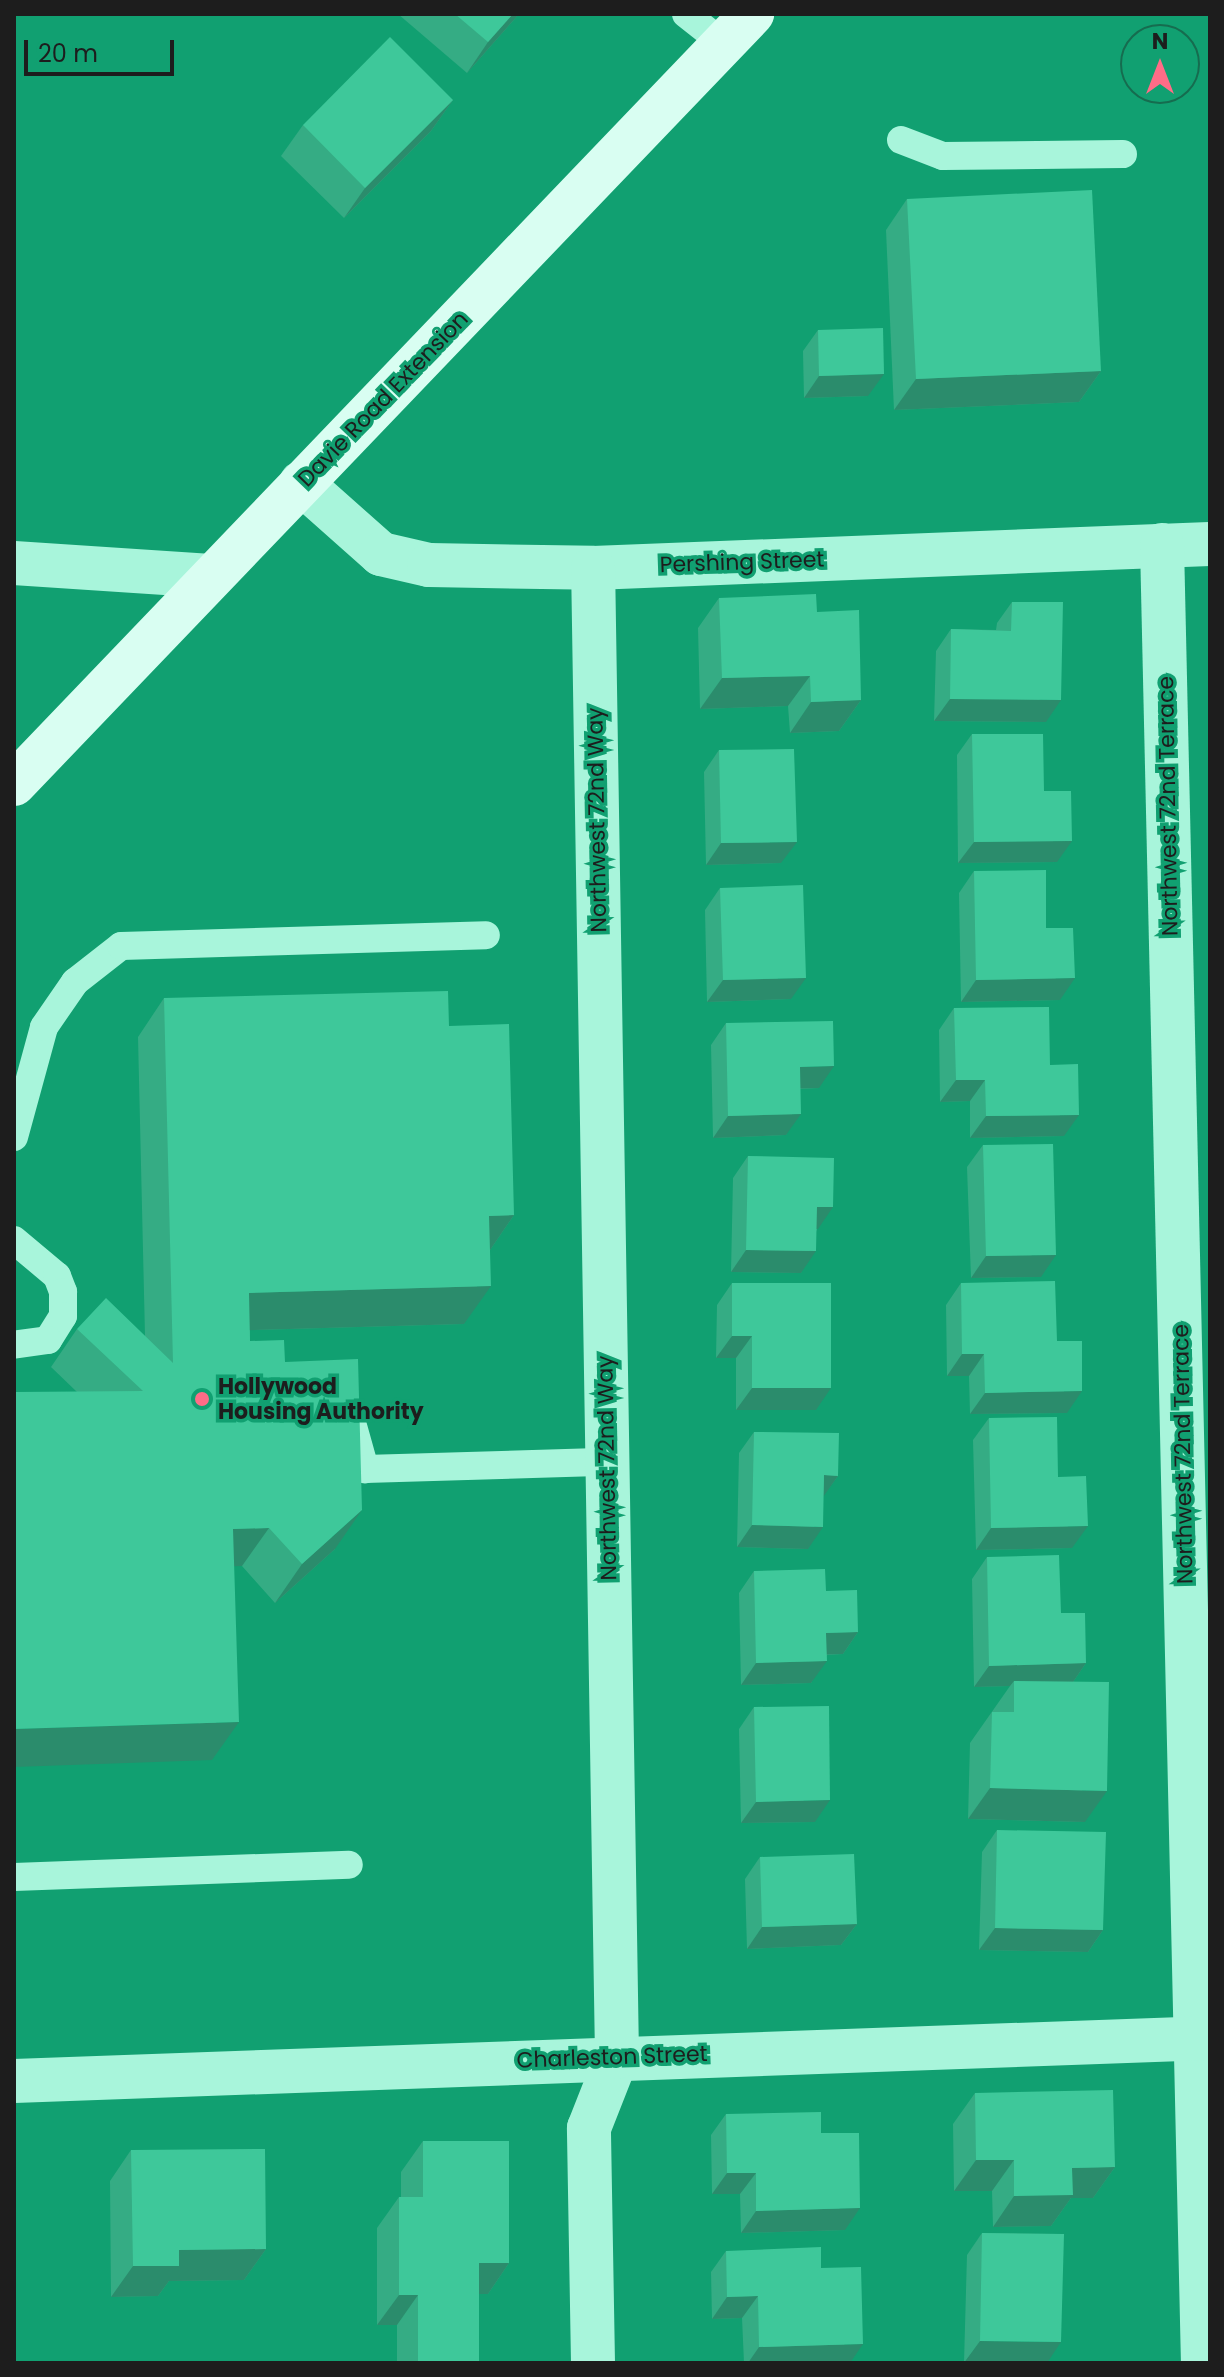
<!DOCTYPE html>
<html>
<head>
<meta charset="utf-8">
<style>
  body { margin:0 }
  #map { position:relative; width:1224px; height:2377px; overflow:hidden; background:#11a071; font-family:Poppins,sans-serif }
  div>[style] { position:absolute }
  .lane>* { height:28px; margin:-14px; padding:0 14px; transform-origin:14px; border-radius:14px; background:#a8f5db }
  .street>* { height:44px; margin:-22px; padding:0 22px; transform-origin:22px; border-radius:22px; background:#a8f5db }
  .secondary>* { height:44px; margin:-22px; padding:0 22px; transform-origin:22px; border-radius:22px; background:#d9fef2 }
  .wall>* { inset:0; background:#35ac84 }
  .shaded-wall>* { inset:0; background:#2b8c6c }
  .building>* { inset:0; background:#3ec89a }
  .dots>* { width:22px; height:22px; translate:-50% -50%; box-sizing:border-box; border:4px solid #11a071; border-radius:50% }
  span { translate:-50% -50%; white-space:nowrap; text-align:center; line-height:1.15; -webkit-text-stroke:7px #11a071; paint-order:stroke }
  .street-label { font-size:22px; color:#1d1d1d }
  .poi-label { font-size:22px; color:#1d1d1d; font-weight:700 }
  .left { translate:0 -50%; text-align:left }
  .frame { position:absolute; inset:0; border:16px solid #1d1d1d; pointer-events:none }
  .north { position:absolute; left:1120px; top:24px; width:80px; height:80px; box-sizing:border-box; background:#11a071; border:2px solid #166c4f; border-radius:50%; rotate:0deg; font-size:22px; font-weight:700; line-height:32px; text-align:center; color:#1d1d1d }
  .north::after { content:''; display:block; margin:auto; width:28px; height:36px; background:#ff6c87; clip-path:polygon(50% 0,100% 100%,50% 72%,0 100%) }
  .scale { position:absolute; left:24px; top:40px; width:150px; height:36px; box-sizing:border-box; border:4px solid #1d1d1d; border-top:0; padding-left:10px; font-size:24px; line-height:28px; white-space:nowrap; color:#1d1d1d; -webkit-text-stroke:6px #11a071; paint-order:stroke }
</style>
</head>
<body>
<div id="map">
  <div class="lane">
    <div style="left:686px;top:14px;width:48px;rotate:38.3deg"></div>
    <div style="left:901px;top:140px;width:45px;rotate:20.9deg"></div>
    <div style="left:943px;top:156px;width:180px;rotate:-0.6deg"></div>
    <div style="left:14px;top:1137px;width:114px;rotate:-74.7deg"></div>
    <div style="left:44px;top:1027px;width:55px;rotate:-55.4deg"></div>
    <div style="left:75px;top:982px;width:58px;rotate:-38deg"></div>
    <div style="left:121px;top:946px;width:365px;rotate:-1.7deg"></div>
    <div style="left:14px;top:1240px;width:56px;rotate:39.9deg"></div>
    <div style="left:57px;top:1276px;width:17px;rotate:69deg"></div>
    <div style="left:63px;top:1292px;width:24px;rotate:90deg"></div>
    <div style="left:63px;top:1316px;width:28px;rotate:122deg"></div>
    <div style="left:48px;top:1340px;width:34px;rotate:172deg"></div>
    <div style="left:353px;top:1426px;width:45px;rotate:74.4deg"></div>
    <div style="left:365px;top:1469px;width:242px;rotate:-1.7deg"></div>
    <div style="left:14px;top:1877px;width:335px;rotate:-2.1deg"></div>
  </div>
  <div class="street">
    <div style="left:301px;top:483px;width:107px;rotate:41.6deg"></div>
    <div style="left:381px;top:554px;width:49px;rotate:12.9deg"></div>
    <div style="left:429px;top:565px;width:164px;rotate:1deg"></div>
    <div style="left:593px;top:568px;width:617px;rotate:-2.23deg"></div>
    <div style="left:1162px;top:545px;width:1818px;rotate:88.71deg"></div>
    <div style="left:14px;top:563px;width:197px;rotate:3.8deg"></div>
    <div style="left:14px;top:2081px;width:1197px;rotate:-2.06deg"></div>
    <div style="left:593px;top:2363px;width:235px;rotate:-91deg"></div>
    <div style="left:589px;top:2128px;width:76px;rotate:-68.5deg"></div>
    <div style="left:617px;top:2057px;width:1489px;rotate:-90.92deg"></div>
  </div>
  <div class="secondary">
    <div style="left:14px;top:784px;width:1067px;rotate:-46.22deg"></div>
  </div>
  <div class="wall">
    <div style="clip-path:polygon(398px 14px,519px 14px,467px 73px)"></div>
    <div style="clip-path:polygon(453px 100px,431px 131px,344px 218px,281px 156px,303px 125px)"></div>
    <div style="clip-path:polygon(907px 199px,1101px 371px,1079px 402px,894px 410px,886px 230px)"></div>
    <div style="clip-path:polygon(818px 330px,868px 396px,804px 398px,803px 351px)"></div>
    <div style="clip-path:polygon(719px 598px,817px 612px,861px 700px,839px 731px,790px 733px,788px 706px,700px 709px,698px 628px)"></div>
    <div style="clip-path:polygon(1012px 602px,1046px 722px,934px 721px,936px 651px,951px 629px,996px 630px,997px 623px)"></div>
    <div style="clip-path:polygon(972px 734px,1044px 791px,1057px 862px,958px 863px,957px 755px)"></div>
    <div style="clip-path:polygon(719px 750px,781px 863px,706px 865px,704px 772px)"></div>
    <div style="clip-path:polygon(974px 871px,1046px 928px,1060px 1000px,961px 1002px,959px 893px)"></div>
    <div style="clip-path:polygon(720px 888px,791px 999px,707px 1002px,705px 910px)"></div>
    <div style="clip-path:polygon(164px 998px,449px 1026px,514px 1215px,490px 1250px,464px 1324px,250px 1330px,250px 1341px,285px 1362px,335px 1549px,275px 1603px,242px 1566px,234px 1566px,212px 1760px,77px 1392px,51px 1367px,77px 1329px,145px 1336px,138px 1037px)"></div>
    <div style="clip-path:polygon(954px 1008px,1050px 1065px,1064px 1136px,970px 1138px,970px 1101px,940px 1102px,939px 1030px)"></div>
    <div style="clip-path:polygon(726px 1023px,819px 1088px,800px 1089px,786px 1135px,713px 1138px,711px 1045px)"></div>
    <div style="clip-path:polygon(983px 1145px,1041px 1277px,971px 1278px,967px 1167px)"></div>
    <div style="clip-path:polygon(748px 1156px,818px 1229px,817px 1229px,801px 1273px,731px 1272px,733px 1178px)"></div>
    <div style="clip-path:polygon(732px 1283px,816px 1410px,736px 1410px,736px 1358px,716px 1358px,717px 1305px)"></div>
    <div style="clip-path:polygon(961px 1283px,1057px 1341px,1067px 1413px,970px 1414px,969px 1376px,947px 1376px,946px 1305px)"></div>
    <div style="clip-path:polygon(989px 1418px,1058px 1477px,1072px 1548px,976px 1550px,973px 1440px)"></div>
    <div style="clip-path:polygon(754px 1432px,838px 1476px,823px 1496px,808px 1549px,737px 1547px,739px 1453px)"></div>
    <div style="clip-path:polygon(987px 1557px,1061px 1613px,1086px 1663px,1073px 1682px,1085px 1822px,968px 1819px,970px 1743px,1010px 1686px,974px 1687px,972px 1579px)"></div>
    <div style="clip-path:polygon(754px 1571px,826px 1591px,858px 1632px,843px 1654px,827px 1655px,811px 1683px,741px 1685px,739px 1593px)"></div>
    <div style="clip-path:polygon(754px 1707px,815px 1822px,741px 1823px,739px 1729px)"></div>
    <div style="clip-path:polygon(997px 1830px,1103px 1930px,1088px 1952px,979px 1950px,982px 1852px)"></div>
    <div style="clip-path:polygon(760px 1857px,857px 1924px,841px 1945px,747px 1949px,745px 1879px)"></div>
    <div style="clip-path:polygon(975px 2093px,1115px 2167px,1093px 2198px,1071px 2198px,1051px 2226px,993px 2227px,992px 2191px,954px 2191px,953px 2124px)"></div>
    <div style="clip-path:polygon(726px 2114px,821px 2133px,845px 2230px,741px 2233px,740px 2194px,712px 2194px,711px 2135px)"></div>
    <div style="clip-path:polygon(423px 2141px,509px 2263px,488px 2294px,479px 2294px,478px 2363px,397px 2363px,397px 2325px,377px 2325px,377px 2228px,399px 2197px,401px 2197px,401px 2172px)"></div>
    <div style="clip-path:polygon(131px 2150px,266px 2249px,244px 2280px,169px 2281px,158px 2296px,111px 2297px,110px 2181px)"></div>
    <div style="clip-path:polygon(982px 2233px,1064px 2234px,964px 2363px,967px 2255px)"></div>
    <div style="clip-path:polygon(726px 2251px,821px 2268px,850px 2363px,744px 2363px,742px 2318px,712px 2319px,711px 2272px)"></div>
  </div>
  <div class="shaded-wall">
    <div style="clip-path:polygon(513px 14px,519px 14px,467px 73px,488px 42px)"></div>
    <div style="clip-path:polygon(453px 100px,431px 131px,344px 218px,365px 188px)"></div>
    <div style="clip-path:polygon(1101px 371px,1079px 402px,894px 410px,916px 379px)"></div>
    <div style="clip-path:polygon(884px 374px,868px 396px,804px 398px,819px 376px)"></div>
    <div style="clip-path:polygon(810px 676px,788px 706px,700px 709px,722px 678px)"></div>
    <div style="clip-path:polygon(950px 699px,1061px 700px,1046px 722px,934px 721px)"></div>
    <div style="clip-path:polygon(861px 700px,839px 731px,790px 733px,811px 702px)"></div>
    <div style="clip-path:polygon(1072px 841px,1057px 862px,958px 863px,974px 842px)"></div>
    <div style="clip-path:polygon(797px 842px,781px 863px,706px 865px,721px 843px)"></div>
    <div style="clip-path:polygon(806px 978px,791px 999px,707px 1002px,723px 980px)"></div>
    <div style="clip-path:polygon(1075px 978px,1060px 1000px,961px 1002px,976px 980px)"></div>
    <div style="clip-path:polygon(834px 1066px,819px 1088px,784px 1089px,800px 1067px)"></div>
    <div style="clip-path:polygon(956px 1080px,985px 1080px,970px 1101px,940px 1102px)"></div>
    <div style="clip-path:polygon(801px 1114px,786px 1135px,713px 1138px,728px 1116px)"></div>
    <div style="clip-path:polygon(1079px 1115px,1064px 1136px,970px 1138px,986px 1116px)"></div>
    <div style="clip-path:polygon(817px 1207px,833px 1207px,818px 1229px,802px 1229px)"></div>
    <div style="clip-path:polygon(514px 1215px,488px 1253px,489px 1216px)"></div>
    <div style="clip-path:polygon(746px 1250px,816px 1251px,801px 1273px,731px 1272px)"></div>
    <div style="clip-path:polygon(1056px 1255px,1041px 1277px,971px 1278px,986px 1256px)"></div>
    <div style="clip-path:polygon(491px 1286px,464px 1324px,222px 1331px,249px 1293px)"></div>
    <div style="clip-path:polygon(732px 1336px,752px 1336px,736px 1358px,716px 1358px)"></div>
    <div style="clip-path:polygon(962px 1354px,984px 1354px,969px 1376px,947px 1376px)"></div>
    <div style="clip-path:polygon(752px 1388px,831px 1388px,816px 1410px,736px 1410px)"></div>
    <div style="clip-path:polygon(1082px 1391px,1067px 1413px,970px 1414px,985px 1393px)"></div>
    <div style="clip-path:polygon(824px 1475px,838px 1476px,823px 1497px)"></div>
    <div style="clip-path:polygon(362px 1510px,335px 1549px,275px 1603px,302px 1564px)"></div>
    <div style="clip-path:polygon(752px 1525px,823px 1527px,808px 1549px,737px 1547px)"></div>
    <div style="clip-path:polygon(1088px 1526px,1072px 1548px,976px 1550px,991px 1528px)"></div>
    <div style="clip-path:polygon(269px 1528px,242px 1566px,206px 1567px,233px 1529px)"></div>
    <div style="clip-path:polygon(858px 1632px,843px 1654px,811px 1655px,826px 1633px)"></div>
    <div style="clip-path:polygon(827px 1661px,811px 1683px,741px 1685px,756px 1663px)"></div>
    <div style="clip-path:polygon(1086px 1663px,1071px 1685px,1014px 1681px,1010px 1686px,974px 1687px,989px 1666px)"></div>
    <div style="clip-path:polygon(239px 1722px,212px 1760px,14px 1767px,14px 1729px)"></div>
    <div style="clip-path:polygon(990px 1788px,1107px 1791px,1085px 1822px,968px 1819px)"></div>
    <div style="clip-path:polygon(830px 1800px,815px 1822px,741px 1823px,756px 1802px)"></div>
    <div style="clip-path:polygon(857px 1924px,841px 1945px,747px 1949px,762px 1927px)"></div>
    <div style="clip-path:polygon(995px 1928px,1103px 1930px,1088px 1952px,979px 1950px)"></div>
    <div style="clip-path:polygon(976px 2160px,1014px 2160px,992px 2191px,954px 2191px)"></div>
    <div style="clip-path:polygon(1115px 2167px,1093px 2198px,1071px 2198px,1051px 2226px,993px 2227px,1014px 2196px,1072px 2168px)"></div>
    <div style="clip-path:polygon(727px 2173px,756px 2173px,740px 2194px,712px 2194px)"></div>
    <div style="clip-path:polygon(860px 2208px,845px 2230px,741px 2233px,756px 2211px)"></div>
    <div style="clip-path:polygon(266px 2249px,244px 2280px,169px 2281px,158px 2296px,111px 2297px,133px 2266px,179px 2250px)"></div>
    <div style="clip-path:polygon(479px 2263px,509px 2263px,488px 2294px,458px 2294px)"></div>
    <div style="clip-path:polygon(399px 2295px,418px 2295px,397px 2325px,377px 2325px)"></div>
    <div style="clip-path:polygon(758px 2296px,742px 2318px,712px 2319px,727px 2297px)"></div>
    <div style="clip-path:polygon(980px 2341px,1061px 2342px,1047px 2363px,964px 2363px)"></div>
    <div style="clip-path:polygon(863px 2344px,850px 2363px,748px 2363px,759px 2347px)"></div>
    <div style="clip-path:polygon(418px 2361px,479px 2361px,478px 2363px,417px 2363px)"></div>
  </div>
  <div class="building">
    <div style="clip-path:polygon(455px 14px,513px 14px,488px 42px)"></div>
    <div style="clip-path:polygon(390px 37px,453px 100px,365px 188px,303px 125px)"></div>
    <div style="clip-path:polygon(1092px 190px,1101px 371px,916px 379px,907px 199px)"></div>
    <div style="clip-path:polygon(883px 328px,884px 374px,819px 376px,818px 330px)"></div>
    <div style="clip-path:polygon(816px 594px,817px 612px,859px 610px,861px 700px,811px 702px,810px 676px,722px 678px,719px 598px)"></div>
    <div style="clip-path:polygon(1012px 602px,1063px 602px,1061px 700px,950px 699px,951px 629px,1011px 631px)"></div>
    <div style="clip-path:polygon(972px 734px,1043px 734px,1044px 791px,1071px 791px,1072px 841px,974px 842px)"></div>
    <div style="clip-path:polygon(794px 749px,797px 842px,721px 843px,719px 750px)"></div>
    <div style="clip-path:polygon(1046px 870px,1046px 928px,1073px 928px,1075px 978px,976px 980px,974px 871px)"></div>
    <div style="clip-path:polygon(803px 885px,806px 978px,723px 980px,720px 888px)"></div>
    <div style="clip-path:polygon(448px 991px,449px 1026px,509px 1024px,514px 1215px,489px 1216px,491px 1286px,249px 1293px,250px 1341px,284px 1340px,285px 1362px,358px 1359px,362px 1510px,302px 1564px,269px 1528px,233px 1529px,239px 1722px,14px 1729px,14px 1392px,143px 1391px,77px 1329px,106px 1298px,173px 1363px,164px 998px)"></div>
    <div style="clip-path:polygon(1049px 1007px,1050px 1065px,1078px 1064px,1079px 1115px,986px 1116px,985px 1080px,956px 1080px,954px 1008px)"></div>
    <div style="clip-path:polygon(833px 1021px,834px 1066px,800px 1067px,801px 1114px,728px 1116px,726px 1023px)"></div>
    <div style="clip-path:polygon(1053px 1144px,1056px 1255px,986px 1256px,983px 1145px)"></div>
    <div style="clip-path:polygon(748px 1156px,834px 1158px,833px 1207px,817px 1207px,816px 1251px,746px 1250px)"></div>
    <div style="clip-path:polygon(1055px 1281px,1057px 1341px,1082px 1341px,1082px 1391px,985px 1393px,984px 1354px,962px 1354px,961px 1283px)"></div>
    <div style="clip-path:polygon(732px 1283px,831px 1283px,831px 1388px,752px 1388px,752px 1336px,732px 1336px)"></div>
    <div style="clip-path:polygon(1057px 1417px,1058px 1477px,1086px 1476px,1088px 1526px,991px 1528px,989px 1418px)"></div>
    <div style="clip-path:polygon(754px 1432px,839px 1433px,838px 1476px,824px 1475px,823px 1527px,752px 1525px)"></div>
    <div style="clip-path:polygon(1059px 1555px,1061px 1613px,1085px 1613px,1086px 1663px,989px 1666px,987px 1557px)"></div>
    <div style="clip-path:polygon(825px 1569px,826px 1591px,857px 1590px,858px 1632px,826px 1633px,827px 1661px,756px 1663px,754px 1571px)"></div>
    <div style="clip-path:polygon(1014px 1681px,1109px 1682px,1107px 1791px,990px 1788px,992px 1712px,1014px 1712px)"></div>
    <div style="clip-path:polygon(829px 1706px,830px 1800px,756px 1802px,754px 1707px)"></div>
    <div style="clip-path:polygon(997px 1830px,1106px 1832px,1103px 1930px,995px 1928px)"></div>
    <div style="clip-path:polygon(854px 1854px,857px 1924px,762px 1927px,760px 1857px)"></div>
    <div style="clip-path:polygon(1113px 2090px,1115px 2167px,1072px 2168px,1073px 2195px,1014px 2196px,1014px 2160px,976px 2160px,975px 2093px)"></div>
    <div style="clip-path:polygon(821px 2112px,821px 2133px,859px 2133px,860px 2208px,756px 2211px,756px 2173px,727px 2173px,726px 2114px)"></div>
    <div style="clip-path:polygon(423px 2141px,509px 2141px,509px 2263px,479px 2263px,479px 2361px,418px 2361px,418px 2295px,399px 2295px,399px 2197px,423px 2197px)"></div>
    <div style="clip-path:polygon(265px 2149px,266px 2249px,179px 2250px,179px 2266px,133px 2266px,131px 2150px)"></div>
    <div style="clip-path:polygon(982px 2233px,1064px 2234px,1061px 2342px,980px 2341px)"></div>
    <div style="clip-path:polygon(821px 2247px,821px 2268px,861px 2267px,863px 2344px,759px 2347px,758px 2296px,727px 2297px,726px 2251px)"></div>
  </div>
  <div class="dots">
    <div style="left:202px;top:1399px;background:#ff6c87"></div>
  </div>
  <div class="street-label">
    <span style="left:383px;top:399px;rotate:-46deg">Davie Road Extension</span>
    <span style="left:742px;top:562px;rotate:-2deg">Pershing Street</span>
    <span style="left:1168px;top:806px;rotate:-91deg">Northwest 72nd Terrace</span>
    <span style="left:597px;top:820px;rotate:-91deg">Northwest 72nd Way</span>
    <span style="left:1183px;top:1454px;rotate:-91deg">Northwest 72nd Terrace</span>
    <span style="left:607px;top:1468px;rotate:-91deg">Northwest 72nd Way</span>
    <span style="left:612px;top:2057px;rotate:-2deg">Charleston Street</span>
  </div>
  <div class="poi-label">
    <span class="left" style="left:218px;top:1399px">Hollywood<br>Housing Authority</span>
  </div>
  <div class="frame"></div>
  <div class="north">N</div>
  <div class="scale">20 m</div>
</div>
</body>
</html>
